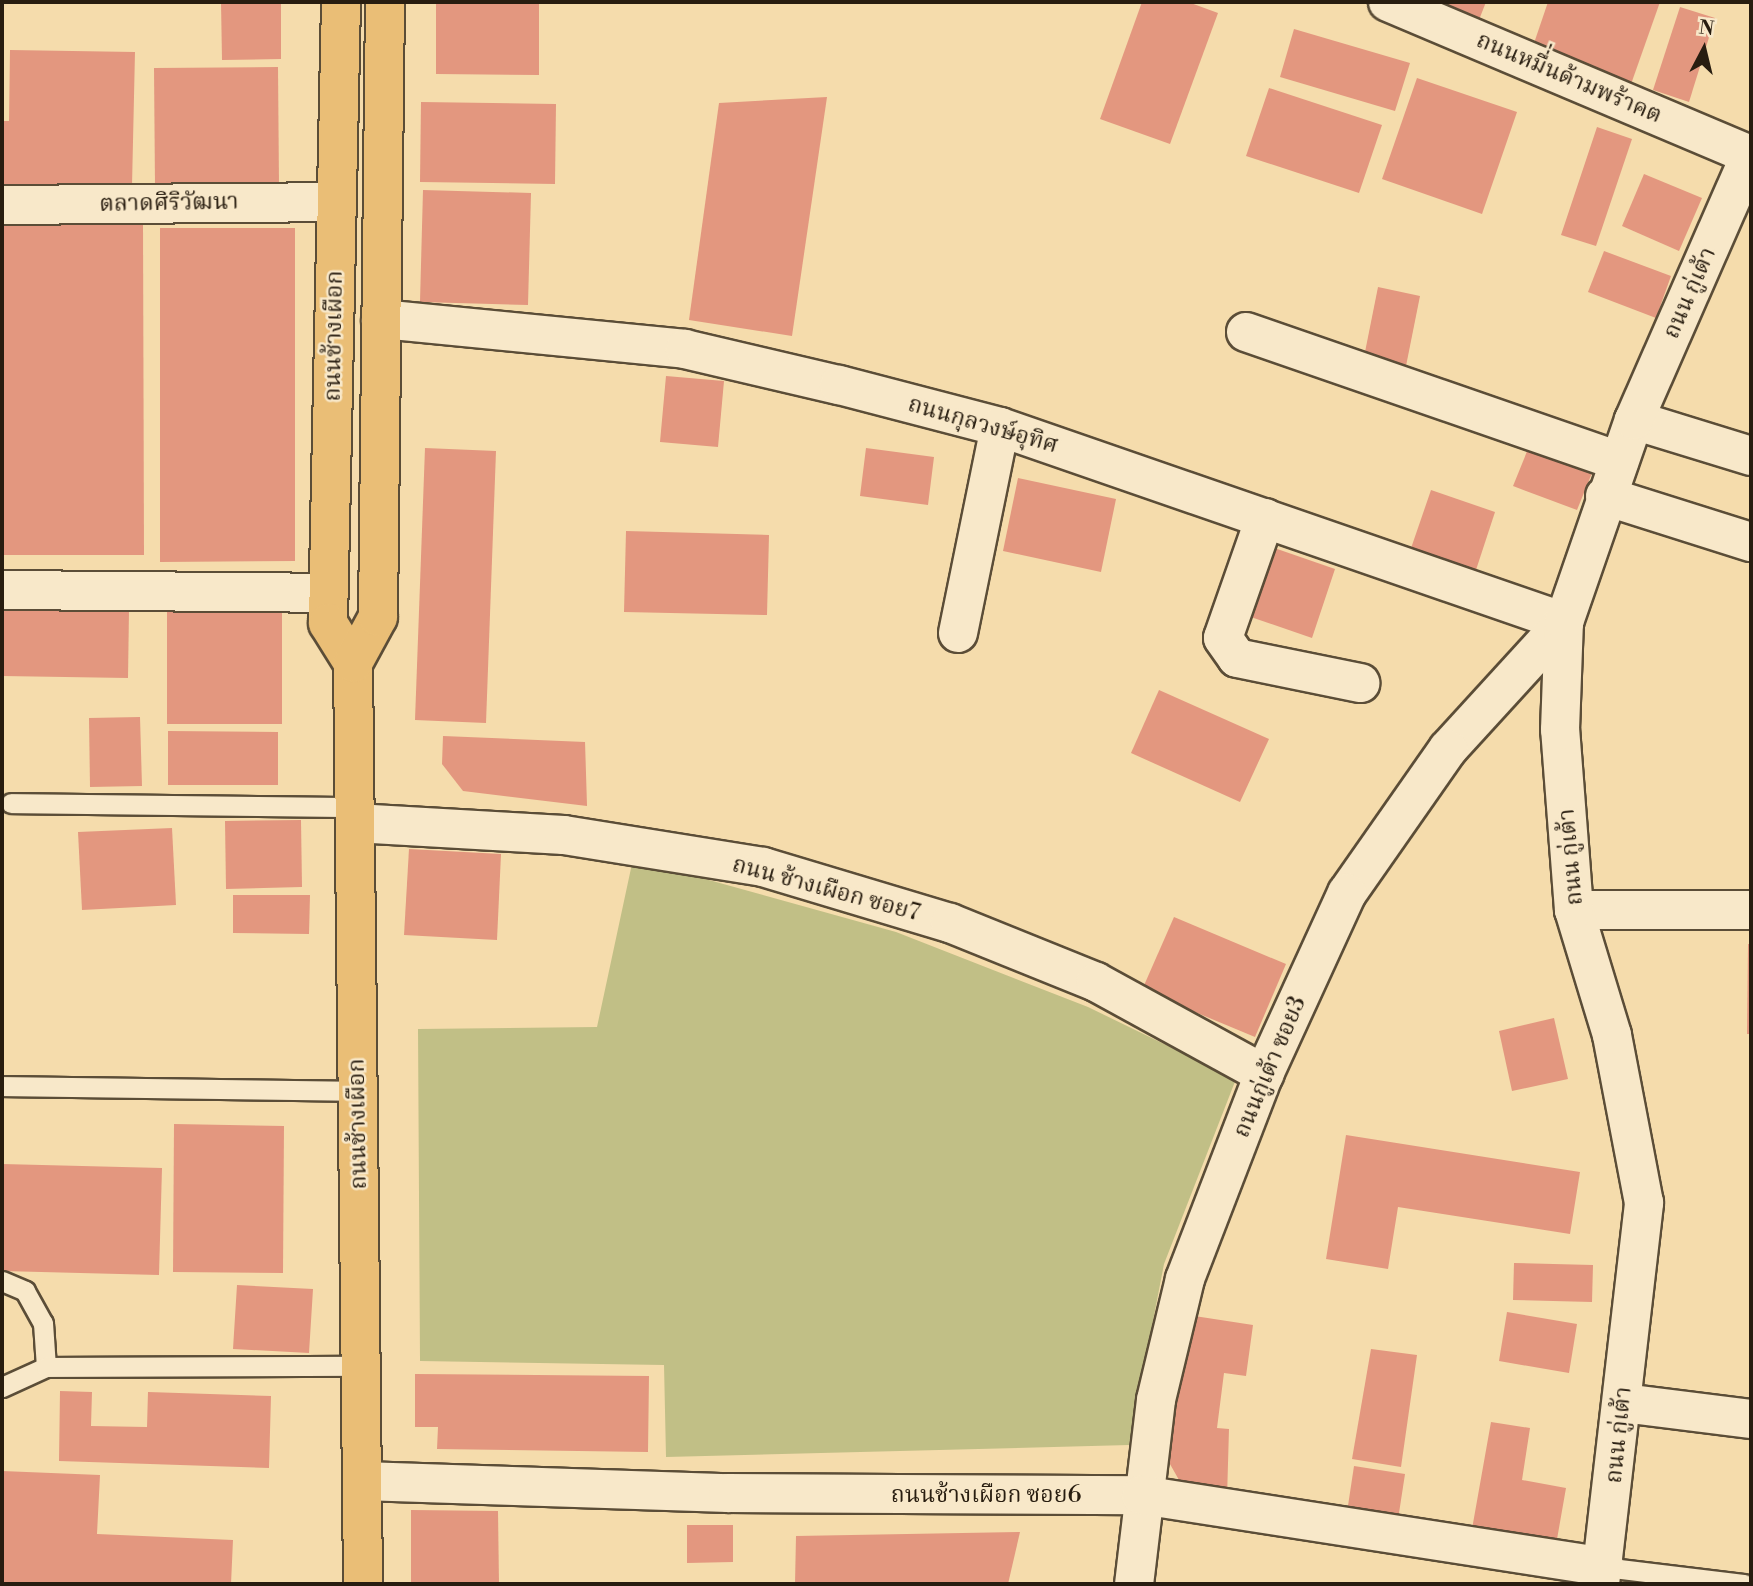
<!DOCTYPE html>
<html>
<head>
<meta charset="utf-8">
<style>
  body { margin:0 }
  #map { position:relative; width:1753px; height:1586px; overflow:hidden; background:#f5dcac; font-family:"Libre Bodoni","Noto Serif Thai",serif }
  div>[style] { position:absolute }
  .green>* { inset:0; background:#c1bf86 }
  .building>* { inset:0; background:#e3977f }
  .roads { filter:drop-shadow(2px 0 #5b4d37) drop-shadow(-2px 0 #5b4d37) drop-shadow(0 2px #5b4d37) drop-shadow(0 -2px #5b4d37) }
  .lane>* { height:19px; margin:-9.5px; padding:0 9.5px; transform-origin:9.5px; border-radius:9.5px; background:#f8e8c9 }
  .street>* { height:38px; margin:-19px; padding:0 19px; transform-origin:19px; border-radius:19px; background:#f8e8c9 }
  .secondary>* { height:38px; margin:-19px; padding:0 19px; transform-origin:19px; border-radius:19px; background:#f8e8c9 }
  .primary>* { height:38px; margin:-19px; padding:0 19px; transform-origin:19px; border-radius:19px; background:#eabe76 }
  span { translate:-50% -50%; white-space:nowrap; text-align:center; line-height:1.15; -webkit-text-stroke:5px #f8e8c9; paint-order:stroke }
  .street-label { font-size:23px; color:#281d10 }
  .frame { position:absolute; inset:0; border:4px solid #281d10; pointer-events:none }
  .north { position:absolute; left:1669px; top:14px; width:70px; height:70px; -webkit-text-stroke:5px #f8e8c9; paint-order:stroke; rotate:7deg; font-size:19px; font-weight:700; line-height:28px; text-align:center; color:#281d10 }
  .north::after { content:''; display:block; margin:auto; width:24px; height:32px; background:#281d10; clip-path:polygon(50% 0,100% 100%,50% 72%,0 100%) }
</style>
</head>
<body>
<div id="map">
  <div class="green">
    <div style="clip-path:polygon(633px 859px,896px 932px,1088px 1007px,1236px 1079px,1164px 1264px,1129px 1445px,666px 1457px,664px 1365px,420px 1361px,418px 1029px,597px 1027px)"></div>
  </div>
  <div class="building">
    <div style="clip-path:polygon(221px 2px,281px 2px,281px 59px,222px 60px)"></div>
    <div style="clip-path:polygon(436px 2px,539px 2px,539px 75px,436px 74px)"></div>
    <div style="clip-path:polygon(1142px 2px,1188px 2px,1218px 13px,1170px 144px,1100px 119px)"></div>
    <div style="clip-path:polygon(1437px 2px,1486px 2px,1477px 25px)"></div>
    <div style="clip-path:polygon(1548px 2px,1660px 2px,1630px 87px,1531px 52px)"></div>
    <div style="clip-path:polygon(1680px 7px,1715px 18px,1689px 102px,1653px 90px)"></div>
    <div style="clip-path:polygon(1294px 29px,1410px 63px,1395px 111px,1280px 77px)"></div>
    <div style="clip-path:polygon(10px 50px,135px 52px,132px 186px,2px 187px,2px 121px,9px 121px)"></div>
    <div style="clip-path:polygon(278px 67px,279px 186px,155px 187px,154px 68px)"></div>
    <div style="clip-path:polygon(1417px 78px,1517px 112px,1482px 214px,1382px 179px)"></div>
    <div style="clip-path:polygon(1269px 88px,1382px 125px,1359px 193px,1246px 156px)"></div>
    <div style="clip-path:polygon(827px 97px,792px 336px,689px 320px,719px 103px)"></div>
    <div style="clip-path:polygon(421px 102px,556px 104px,555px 184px,420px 182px)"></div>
    <div style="clip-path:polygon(1597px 127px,1632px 139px,1596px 246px,1561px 235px)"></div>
    <div style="clip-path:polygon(1644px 174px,1702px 198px,1679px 251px,1622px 226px)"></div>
    <div style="clip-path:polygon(423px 190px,531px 193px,528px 305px,420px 302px)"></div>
    <div style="clip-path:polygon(143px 221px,144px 555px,2px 555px,2px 222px)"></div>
    <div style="clip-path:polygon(160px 228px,295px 228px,295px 561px,160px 562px)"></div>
    <div style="clip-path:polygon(1604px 251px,1671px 276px,1656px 318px,1588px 292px)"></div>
    <div style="clip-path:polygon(1378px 287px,1420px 296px,1406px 366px,1364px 357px)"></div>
    <div style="clip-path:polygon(666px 376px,724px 381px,718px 447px,660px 442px)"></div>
    <div style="clip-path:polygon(1530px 444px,1594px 468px,1577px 510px,1513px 486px)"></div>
    <div style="clip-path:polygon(425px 448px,496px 451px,486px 723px,415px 720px)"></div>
    <div style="clip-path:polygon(866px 448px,934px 457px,928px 505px,860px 496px)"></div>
    <div style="clip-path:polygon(1018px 478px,1116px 499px,1101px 572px,1003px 551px)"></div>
    <div style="clip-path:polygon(1431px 490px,1495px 512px,1474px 576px,1409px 554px)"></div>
    <div style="clip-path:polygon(626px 531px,769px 535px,767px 615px,624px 612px)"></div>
    <div style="clip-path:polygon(1266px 545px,1335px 569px,1312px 638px,1242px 614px)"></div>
    <div style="clip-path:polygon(2px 608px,129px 610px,128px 678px,2px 676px)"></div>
    <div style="clip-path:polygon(167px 608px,282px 608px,282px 724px,167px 724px)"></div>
    <div style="clip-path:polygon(1159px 690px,1269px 739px,1240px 802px,1131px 753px)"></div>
    <div style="clip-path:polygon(140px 717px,142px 786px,90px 787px,89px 718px)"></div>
    <div style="clip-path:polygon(168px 731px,278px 732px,278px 785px,168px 785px)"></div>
    <div style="clip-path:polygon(443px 736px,585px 742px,587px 806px,463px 791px,442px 764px)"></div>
    <div style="clip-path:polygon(301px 820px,302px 887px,226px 889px,225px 821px)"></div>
    <div style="clip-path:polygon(172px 828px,176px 905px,82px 910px,78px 832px)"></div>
    <div style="clip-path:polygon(409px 849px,501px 854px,497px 940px,404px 935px)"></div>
    <div style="clip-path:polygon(233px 895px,310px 895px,309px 934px,233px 933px)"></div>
    <div style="clip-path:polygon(1174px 917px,1286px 964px,1255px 1037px,1142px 990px)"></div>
    <div style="clip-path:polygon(1748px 944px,1751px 944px,1751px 1034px,1747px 1034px)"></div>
    <div style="clip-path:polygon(1554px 1018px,1568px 1079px,1512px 1091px,1499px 1031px)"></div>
    <div style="clip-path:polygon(174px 1124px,284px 1126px,283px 1273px,173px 1272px)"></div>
    <div style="clip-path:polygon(1346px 1135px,1580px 1172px,1570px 1234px,1398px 1207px,1388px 1269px,1326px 1259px)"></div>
    <div style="clip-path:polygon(2px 1164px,162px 1168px,159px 1275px,2px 1271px)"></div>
    <div style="clip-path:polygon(1514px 1263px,1593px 1265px,1592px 1302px,1513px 1300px)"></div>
    <div style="clip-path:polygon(237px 1285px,313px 1289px,309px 1353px,233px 1349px)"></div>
    <div style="clip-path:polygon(1507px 1312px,1577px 1324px,1569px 1373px,1499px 1361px)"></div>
    <div style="clip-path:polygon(1188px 1315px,1253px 1325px,1246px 1376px,1224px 1373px,1217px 1428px,1229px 1429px,1227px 1498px,1179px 1480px,1166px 1457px)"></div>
    <div style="clip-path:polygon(1371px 1349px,1417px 1355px,1401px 1467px,1352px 1459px)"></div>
    <div style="clip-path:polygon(415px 1374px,649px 1376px,648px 1452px,437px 1449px,438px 1427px,415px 1427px)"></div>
    <div style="clip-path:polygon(60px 1391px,92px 1392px,91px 1426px,147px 1427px,148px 1392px,271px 1396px,269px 1468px,59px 1461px)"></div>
    <div style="clip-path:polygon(1491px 1422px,1530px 1428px,1522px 1480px,1566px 1488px,1556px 1545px,1472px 1529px)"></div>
    <div style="clip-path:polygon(1354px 1466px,1405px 1474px,1397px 1526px,1346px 1519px)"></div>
    <div style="clip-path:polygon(2px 1471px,100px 1475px,97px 1534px,233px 1540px,231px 1584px,2px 1584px)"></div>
    <div style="clip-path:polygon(411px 1510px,498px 1511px,499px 1584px,411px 1584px)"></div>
    <div style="clip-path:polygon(687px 1525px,733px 1525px,733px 1562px,687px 1563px)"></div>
    <div style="clip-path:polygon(1020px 1532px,1008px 1584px,795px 1584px,796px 1536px)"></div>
  </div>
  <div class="roads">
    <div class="lane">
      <div style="left:11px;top:803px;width:344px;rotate:0.7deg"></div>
      <div style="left:2px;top:1086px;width:356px;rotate:0.8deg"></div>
      <div style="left:2px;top:1281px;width:25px;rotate:23deg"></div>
      <div style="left:25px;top:1291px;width:37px;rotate:61deg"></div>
      <div style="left:43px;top:1323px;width:44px;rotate:86.1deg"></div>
      <div style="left:2px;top:1387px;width:48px;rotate:-24.4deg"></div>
      <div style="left:46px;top:1367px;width:315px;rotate:-0.2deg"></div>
      <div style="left:1604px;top:1567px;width:141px;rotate:6.9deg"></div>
    </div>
    <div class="street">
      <div style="left:2px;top:205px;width:335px;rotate:-0.5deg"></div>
      <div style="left:381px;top:319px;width:305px;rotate:5.6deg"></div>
      <div style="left:685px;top:349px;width:158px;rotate:13.2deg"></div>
      <div style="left:839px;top:385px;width:166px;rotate:14.6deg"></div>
      <div style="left:1000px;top:427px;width:597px;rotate:19.07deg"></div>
      <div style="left:1564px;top:622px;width:172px;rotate:132.4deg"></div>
      <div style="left:1448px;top:749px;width:176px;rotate:125deg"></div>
      <div style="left:1347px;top:893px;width:199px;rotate:114.6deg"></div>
      <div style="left:1264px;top:1074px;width:220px;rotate:111.1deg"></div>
      <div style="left:1185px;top:1279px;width:124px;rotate:103.5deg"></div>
      <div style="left:1156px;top:1400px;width:185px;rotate:96.8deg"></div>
      <div style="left:1246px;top:332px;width:395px;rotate:19.1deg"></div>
      <div style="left:1634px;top:420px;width:122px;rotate:17.1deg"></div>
      <div style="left:1605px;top:496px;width:153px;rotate:17.5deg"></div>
      <div style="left:1265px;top:518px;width:127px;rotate:109.3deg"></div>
      <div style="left:1223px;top:638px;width:24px;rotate:55deg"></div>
      <div style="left:1237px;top:658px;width:126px;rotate:11.5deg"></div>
      <div style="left:2px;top:590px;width:326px;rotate:0.5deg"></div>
      <div style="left:958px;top:633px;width:210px;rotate:-78.5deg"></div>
      <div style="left:355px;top:823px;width:209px;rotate:3.3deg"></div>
      <div style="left:564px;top:835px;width:202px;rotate:9.1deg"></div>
      <div style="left:763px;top:867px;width:195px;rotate:16.7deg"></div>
      <div style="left:950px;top:923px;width:157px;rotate:22deg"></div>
      <div style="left:1096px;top:982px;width:192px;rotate:28.7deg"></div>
      <div style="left:1574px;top:910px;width:177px"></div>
      <div style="left:1623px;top:1403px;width:129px;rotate:7.1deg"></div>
      <div style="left:362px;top:1481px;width:366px;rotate:1.9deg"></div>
      <div style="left:728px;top:1493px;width:413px;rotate:0.3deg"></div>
      <div style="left:1141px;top:1495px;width:469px;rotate:8.8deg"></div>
      <div style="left:1600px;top:1584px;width:384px;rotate:-83.4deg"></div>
      <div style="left:1644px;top:1203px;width:171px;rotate:-100.8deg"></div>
      <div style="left:1612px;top:1035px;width:131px;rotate:-106.9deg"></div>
      <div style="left:1574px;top:910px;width:181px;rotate:-94.4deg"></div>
      <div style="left:1560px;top:730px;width:108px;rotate:-87.9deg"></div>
      <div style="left:1564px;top:622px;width:214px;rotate:-70.9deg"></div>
      <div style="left:1634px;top:420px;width:291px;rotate:-66.3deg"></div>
    </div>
    <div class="secondary">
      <div style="left:1388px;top:2px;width:394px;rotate:22.9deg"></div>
    </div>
    <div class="primary">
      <div style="left:341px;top:2px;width:621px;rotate:91.2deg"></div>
      <div style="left:328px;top:623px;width:47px;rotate:58deg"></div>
      <div style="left:363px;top:1584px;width:921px;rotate:-90.62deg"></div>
      <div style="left:353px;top:663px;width:52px;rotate:-61.5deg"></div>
      <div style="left:378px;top:617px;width:615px;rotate:-89.35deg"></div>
    </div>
  </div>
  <div class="street-label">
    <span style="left:1569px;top:78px;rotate:23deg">ถนนหมื่่นด้ามพร้าคต</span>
    <span style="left:169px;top:203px;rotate:-1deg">ตลาดศิริวัฒนา</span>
    <span style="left:1690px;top:293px;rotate:-66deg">ถนน กู่เต้า</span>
    <span style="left:334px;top:336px;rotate:-89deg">ถนนช้างเผือก</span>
    <span style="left:983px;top:425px;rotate:16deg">ถนนกุลวงษ์อุทิศ</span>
    <span style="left:1571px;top:857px;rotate:-95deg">ถนน กู่เต้า</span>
    <span style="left:826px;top:889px;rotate:15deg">ถนน ช้างเผือก ซอย7</span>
    <span style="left:1270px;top:1067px;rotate:-67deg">ถนนกู่เต้า ซอย3</span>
    <span style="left:358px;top:1124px;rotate:-91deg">ถนนช้างเผือก</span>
    <span style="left:1619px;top:1435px;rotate:-84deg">ถนน กู่เต้า</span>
    <span style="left:986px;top:1495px">ถนนช้างเผือก ซอย6</span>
  </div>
  <div class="frame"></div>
  <div class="north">N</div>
</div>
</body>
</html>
